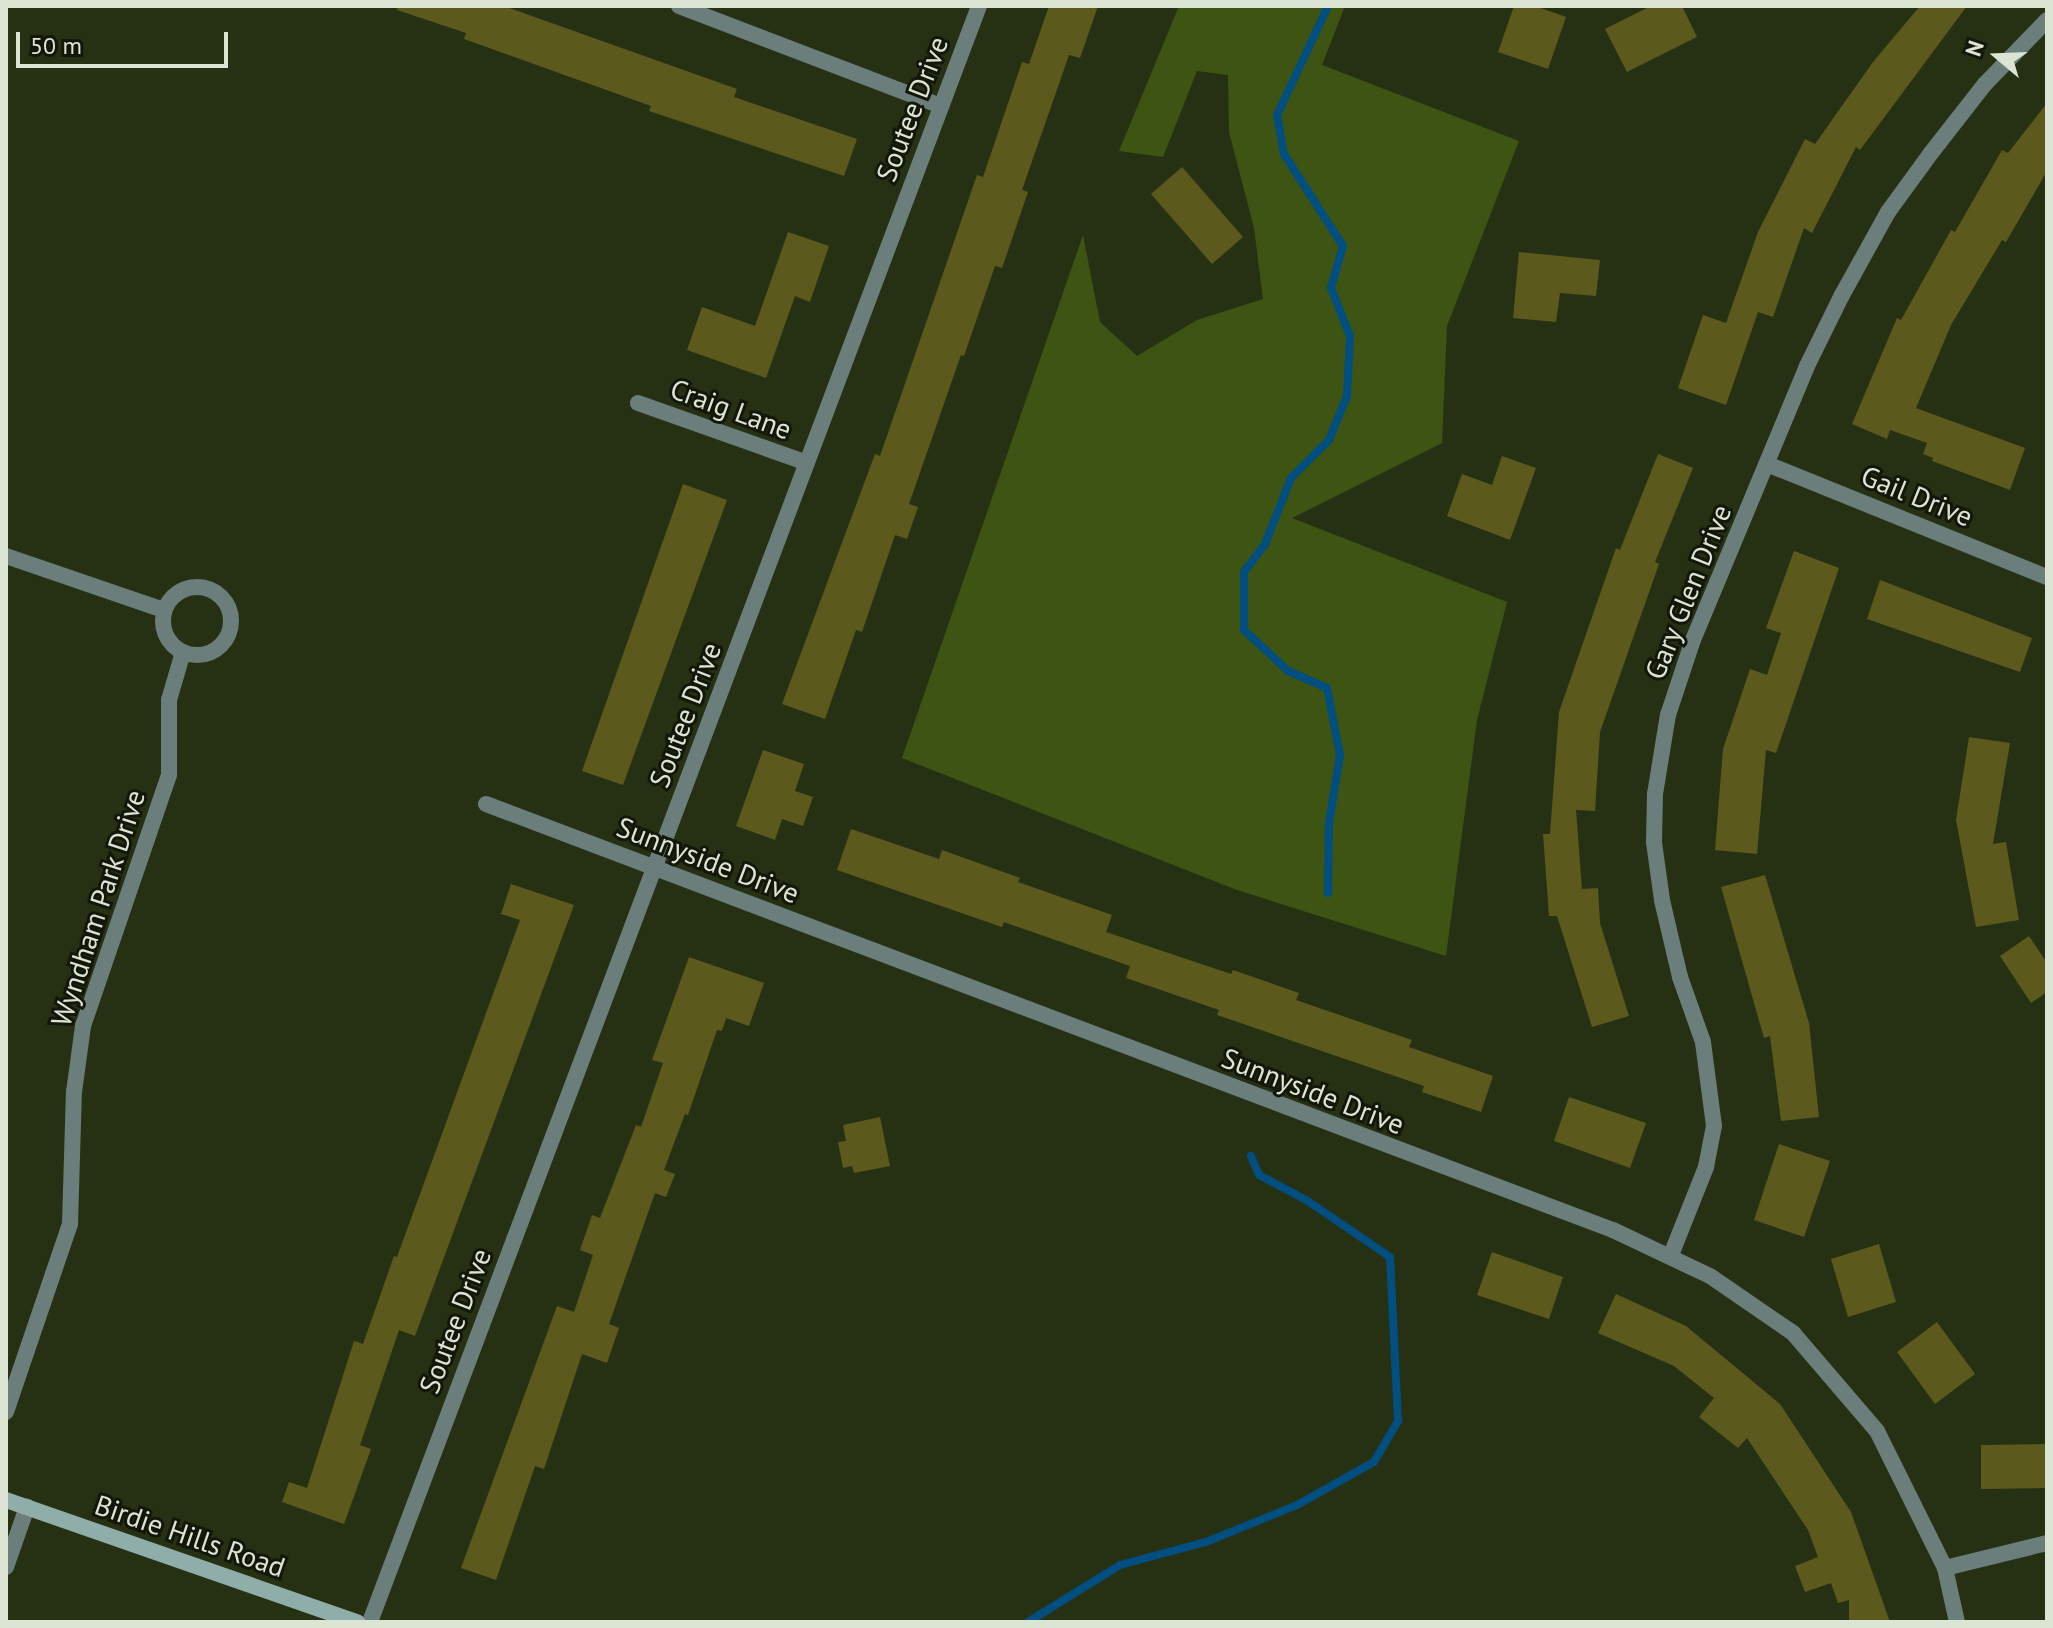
<!DOCTYPE html>
<html>
<head>
<meta charset="utf-8">
<style>
  body { margin:0 }
  #map { position:relative; width:2053px; height:1628px; overflow:hidden; background:#263114; font-family:"PT Sans",sans-serif }
  div>[style] { position:absolute }
  .green>* { inset:0; background:#3e5412 }
  .stream>* { height:8px; margin:-4px; padding:0 4px; transform-origin:4px; border-radius:4px; background:#014e81 }
  .building>* { inset:0; background:#5c591d }
  .minor>* { height:16px; margin:-8px; padding:0 8px; transform-origin:8px; border-radius:8px; background:#6b7e7c }
  .minor>.ring { margin:-8px; padding:0; box-sizing:content-box; background:none; border:16px solid #6b7e7c; border-radius:50% }
  .secondary>* { height:16px; margin:-8px; padding:0 8px; transform-origin:8px; border-radius:8px; background:#8fada9 }
  span { translate:-50% -50%; white-space:nowrap; text-align:center; line-height:1.15; -webkit-text-stroke:6px #12170a; paint-order:stroke }
  .street-label { font-size:28px; color:#dce4d3 }
  .frame { position:absolute; inset:0; border:8px solid #dce4d3; pointer-events:none }
  .north { position:absolute; left:1957px; top:16px; width:80px; height:80px; -webkit-text-stroke:6px #12170a; paint-order:stroke; rotate:289deg; font-size:22px; font-weight:700; line-height:32px; text-align:center; color:#dce4d3 }
  .north::after { content:''; display:block; margin:auto; width:28px; height:36px; background:#dce4d3; clip-path:polygon(50% 0,100% 100%,50% 72%,0 100%) }
  .scale { position:absolute; left:16px; top:32px; width:212px; height:36px; box-sizing:border-box; border:4px solid #dce4d3; border-top:0; padding-left:10px; font-size:24px; line-height:28px; white-space:nowrap; color:#dce4d3; -webkit-text-stroke:6px #12170a; paint-order:stroke }
</style>
</head>
<body>
<div id="map">
  <div class="green">
    <div style="clip-path:polygon(1179px 6px,1345px 6px,1322px 65px,1519px 141px,1447px 326px,1442px 443px,1292px 518px,1507px 602px,1477px 720px,1446px 956px,1237px 890px,902px 758px,1083px 235px,1100px 322px,1137px 356px,1197px 320px,1263px 299px,1254px 228px,1229px 132px,1228px 75px,1197px 71px,1163px 157px,1119px 151px)"></div>
  </div>
  <div class="stream">
    <div style="left:1328px;top:893px;width:70px;rotate:-89.2deg"></div>
    <div style="left:1329px;top:823px;width:69px;rotate:-80.8deg"></div>
    <div style="left:1340px;top:755px;width:68px;rotate:-101deg"></div>
    <div style="left:1327px;top:688px;width:43px;rotate:-156.4deg"></div>
    <div style="left:1288px;top:671px;width:60px;rotate:-137deg"></div>
    <div style="left:1244px;top:630px;width:58px;rotate:-90deg"></div>
    <div style="left:1244px;top:572px;width:35px;rotate:-53deg"></div>
    <div style="left:1265px;top:544px;width:71px;rotate:-68.5deg"></div>
    <div style="left:1291px;top:478px;width:54px;rotate:-45deg"></div>
    <div style="left:1329px;top:440px;width:48px;rotate:-67.8deg"></div>
    <div style="left:1347px;top:396px;width:60px;rotate:-87.1deg"></div>
    <div style="left:1350px;top:336px;width:52px;rotate:-111.6deg"></div>
    <div style="left:1331px;top:288px;width:44px;rotate:-74.1deg"></div>
    <div style="left:1343px;top:246px;width:109px;rotate:-122.7deg"></div>
    <div style="left:1284px;top:154px;width:40px;rotate:-100deg"></div>
    <div style="left:1277px;top:115px;width:120px;rotate:-64.9deg"></div>
    <div style="left:1028px;top:1622px;width:108px;rotate:-31.8deg"></div>
    <div style="left:1120px;top:1565px;width:89px;rotate:-15deg"></div>
    <div style="left:1206px;top:1542px;width:98px;rotate:-22.1deg"></div>
    <div style="left:1297px;top:1505px;width:88px;rotate:-29.2deg"></div>
    <div style="left:1374px;top:1462px;width:48px;rotate:-59.7deg"></div>
    <div style="left:1398px;top:1421px;width:164px;rotate:-92.8deg"></div>
    <div style="left:1390px;top:1257px;width:99px;rotate:-145.7deg"></div>
    <div style="left:1308px;top:1201px;width:55px;rotate:-152deg"></div>
    <div style="left:1259px;top:1175px;width:21px;rotate:-113deg"></div>
  </div>
  <div class="building">
    <div style="clip-path:polygon(398px 6px,504px 6px,737px 89px,734px 97px,857px 139px,844px 176px,649px 111px,651px 106px,464px 39px,466px 33px,397px 10px)"></div>
    <div style="clip-path:polygon(1049px 6px,1098px 6px,1080px 58px,1069px 55px,1022px 190px,1028px 192px,1002px 268px,995px 266px,964px 356px,961px 355px,909px 504px,918px 507px,907px 539px,895px 535px,862px 632px,856px 630px,825px 719px,782px 704px,875px 454px,880px 456px,977px 175px,983px 177px,1022px 62px,1029px 64px)"></div>
    <div style="clip-path:polygon(1514px 6px,1535px 6px,1566px 17px,1548px 69px,1498px 52px)"></div>
    <div style="clip-path:polygon(1651px 6px,1682px 6px,1697px 37px,1627px 72px,1605px 29px)"></div>
    <div style="clip-path:polygon(1920px 6px,1967px 6px,1860px 150px,1856px 147px,1812px 233px,1804px 228px,1773px 317px,1758px 312px,1726px 405px,1678px 388px,1703px 315px,1726px 323px,1758px 232px,1805px 139px,1815px 144px,1873px 62px)"></div>
    <div style="clip-path:polygon(2047px 103px,2047px 171px,2006px 242px,2002px 240px,1951px 325px,1916px 408px,2025px 448px,2010px 490px,1932px 461px,1933px 458px,1923px 454px,1927px 443px,1890px 430px,1887px 439px,1852px 424px,1897px 318px,1901px 320px,1951px 230px,1955px 232px,2002px 150px,2008px 153px)"></div>
    <div style="clip-path:polygon(1182px 167px,1243px 237px,1212px 264px,1151px 194px)"></div>
    <div style="clip-path:polygon(788px 232px,829px 246px,810px 302px,795px 296px,766px 378px,687px 350px,702px 307px,755px 326px)"></div>
    <div style="clip-path:polygon(1519px 252px,1600px 260px,1596px 296px,1560px 293px,1556px 322px,1513px 318px)"></div>
    <div style="clip-path:polygon(1658px 454px,1693px 468px,1655px 562px,1659px 564px,1600px 732px,1595px 811px,1576px 810px,1582px 889px,1598px 888px,1600px 923px,1629px 1016px,1592px 1027px,1557px 916px,1549px 916px,1543px 834px,1550px 834px,1559px 712px,1616px 548px,1620px 550px)"></div>
    <div style="clip-path:polygon(1502px 456px,1536px 468px,1510px 540px,1447px 516px,1462px 474px,1492px 485px)"></div>
    <div style="clip-path:polygon(683px 484px,727px 500px,623px 785px,582px 771px)"></div>
    <div style="clip-path:polygon(1794px 551px,1839px 568px,1776px 753px,1766px 750px,1757px 854px,1715px 850px,1723px 749px,1750px 669px,1767px 675px,1781px 633px,1766px 628px)"></div>
    <div style="clip-path:polygon(1880px 580px,2032px 638px,2020px 672px,1867px 619px)"></div>
    <div style="clip-path:polygon(1969px 737px,2010px 743px,1993px 844px,2006px 842px,2019px 920px,1976px 927px,1956px 820px)"></div>
    <div style="clip-path:polygon(763px 750px,804px 764px,795px 791px,813px 797px,803px 826px,782px 819px,775px 840px,736px 826px)"></div>
    <div style="clip-path:polygon(851px 829px,939px 859px,942px 850px,1020px 878px,1018px 882px,1112px 915px,1106px 932px,1231px 974px,1233px 970px,1299px 993px,1296px 1000px,1412px 1040px,1409px 1047px,1493px 1076px,1481px 1112px,1422px 1092px,1424px 1086px,1217px 1015px,1219px 1010px,1126px 978px,1130px 966px,1004px 922px,1002px 927px,837px 870px)"></div>
    <div style="clip-path:polygon(1765px 875px,1809px 1023px,1819px 1117px,1781px 1121px,1770px 1036px,1764px 1038px,1721px 887px)"></div>
    <div style="clip-path:polygon(511px 884px,574px 905px,415px 1336px,399px 1330px,360px 1445px,371px 1449px,344px 1524px,282px 1502px,289px 1482px,307px 1488px,354px 1341px,363px 1344px,394px 1256px,397px 1257px,520px 920px,501px 914px)"></div>
    <div style="clip-path:polygon(2029px 936px,2047px 963px,2047px 992px,2031px 1003px,2000px 956px)"></div>
    <div style="clip-path:polygon(689px 957px,764px 983px,749px 1026px,726px 1018px,722px 1031px,717px 1030px,688px 1115px,685px 1114px,664px 1170px,675px 1174px,666px 1197px,655px 1193px,609px 1324px,619px 1328px,607px 1363px,582px 1354px,544px 1469px,535px 1466px,496px 1580px,461px 1568px,557px 1306px,574px 1312px,593px 1255px,580px 1250px,592px 1215px,600px 1218px,636px 1125px,641px 1127px,663px 1063px,652px 1060px)"></div>
    <div style="clip-path:polygon(1569px 1097px,1646px 1123px,1630px 1168px,1554px 1141px)"></div>
    <div style="clip-path:polygon(880px 1117px,890px 1166px,854px 1173px,852px 1166px,843px 1168px,838px 1142px,846px 1141px,843px 1125px)"></div>
    <div style="clip-path:polygon(1779px 1144px,1830px 1161px,1804px 1237px,1754px 1220px)"></div>
    <div style="clip-path:polygon(1879px 1244px,1896px 1302px,1848px 1317px,1831px 1259px)"></div>
    <div style="clip-path:polygon(1492px 1252px,1563px 1277px,1549px 1319px,1477px 1295px)"></div>
    <div style="clip-path:polygon(1616px 1294px,1686px 1326px,1780px 1404px,1851px 1512px,1890px 1622px,1849px 1622px,1849px 1600px,1838px 1603px,1831px 1583px,1805px 1592px,1795px 1566px,1818px 1557px,1808px 1530px,1747px 1438px,1738px 1448px,1699px 1417px,1714px 1398px,1674px 1366px,1598px 1333px)"></div>
    <div style="clip-path:polygon(1937px 1322px,1975px 1374px,1935px 1404px,1897px 1352px)"></div>
    <div style="clip-path:polygon(2047px 1444px,2047px 1488px,1981px 1489px,1981px 1445px)"></div>
  </div>
  <div class="minor">
    <div style="left:679px;top:6px;width:280px;rotate:20.9deg"></div>
    <div style="left:638px;top:403px;width:179px;rotate:19.5deg"></div>
    <div style="left:1767px;top:464px;width:302px;rotate:22deg"></div>
    <div style="left:6px;top:556px;width:167px;rotate:18.9deg"></div>
    <div class="ring" style="left:163px;top:587px;width:52px;height:52px"></div>
    <div style="left:486px;top:804px;width:1205px;rotate:20.71deg"></div>
    <div style="left:1613px;top:1230px;width:107px;rotate:25.4deg"></div>
    <div style="left:1710px;top:1276px;width:101px;rotate:34.5deg"></div>
    <div style="left:1793px;top:1333px;width:129px;rotate:49.4deg"></div>
    <div style="left:1877px;top:1431px;width:153px;rotate:63.6deg"></div>
    <div style="left:1945px;top:1568px;width:55px;rotate:77.5deg"></div>
    <div style="left:1671px;top:1255px;width:95px;rotate:-68.3deg"></div>
    <div style="left:1706px;top:1167px;width:42px;rotate:-79deg"></div>
    <div style="left:1714px;top:1126px;width:85px;rotate:-97.5deg"></div>
    <div style="left:1703px;top:1042px;width:69px;rotate:-109.5deg"></div>
    <div style="left:1680px;top:977px;width:79px;rotate:-103.2deg"></div>
    <div style="left:1662px;top:900px;width:59px;rotate:-97.9deg"></div>
    <div style="left:1654px;top:842px;width:48px;rotate:-88.8deg"></div>
    <div style="left:1655px;top:794px;width:80px;rotate:-80.7deg"></div>
    <div style="left:1668px;top:715px;width:79px;rotate:-71.6deg"></div>
    <div style="left:1693px;top:640px;width:297px;rotate:-67.4deg"></div>
    <div style="left:1807px;top:366px;width:79px;rotate:-63.8deg"></div>
    <div style="left:1842px;top:295px;width:95px;rotate:-61deg"></div>
    <div style="left:1888px;top:212px;width:73px;rotate:-53.9deg"></div>
    <div style="left:1931px;top:153px;width:88px;rotate:-52deg"></div>
    <div style="left:1985px;top:84px;width:89px;rotate:-45.9deg"></div>
    <div style="left:6px;top:1412px;width:199px;rotate:-71.2deg"></div>
    <div style="left:70px;top:1224px;width:132px;rotate:-88.3deg"></div>
    <div style="left:74px;top:1092px;width:67px;rotate:-82.2deg"></div>
    <div style="left:83px;top:1026px;width:265px;rotate:-71.1deg"></div>
    <div style="left:169px;top:775px;width:75px;rotate:-90deg"></div>
    <div style="left:169px;top:700px;width:50px;rotate:-73.7deg"></div>
    <div style="left:6px;top:1567px;width:64px;rotate:-70.7deg"></div>
    <div style="left:1945px;top:1568px;width:105px;rotate:-13.8deg"></div>
    <div style="left:370px;top:1622px;width:1727px;rotate:-69.35deg"></div>
  </div>
  <div class="secondary">
    <div style="left:6px;top:1500px;width:372px;rotate:19.2deg"></div>
  </div>
  <div class="street-label">
    <span style="left:912px;top:109px;rotate:-69deg">Soutee Drive</span>
    <span style="left:731px;top:409px;rotate:20deg">Craig Lane</span>
    <span style="left:1917px;top:496px;rotate:22deg">Gail Drive</span>
    <span style="left:1688px;top:592px;rotate:-68deg">Gary Glen Drive</span>
    <span style="left:685px;top:715px;rotate:-69deg">Soutee Drive</span>
    <span style="left:708px;top:860px;rotate:21deg">Sunnyside Drive</span>
    <span style="left:98px;top:908px;rotate:-72deg">Wyndham Park Drive</span>
    <span style="left:1313px;top:1091px;rotate:21deg">Sunnyside Drive</span>
    <span style="left:455px;top:1321px;rotate:-69deg">Soutee Drive</span>
    <span style="left:190px;top:1536px;rotate:19deg">Birdie Hills Road</span>
  </div>
  <div class="frame"></div>
  <div class="north">N</div>
  <div class="scale">50 m</div>
</div>
</body>
</html>
